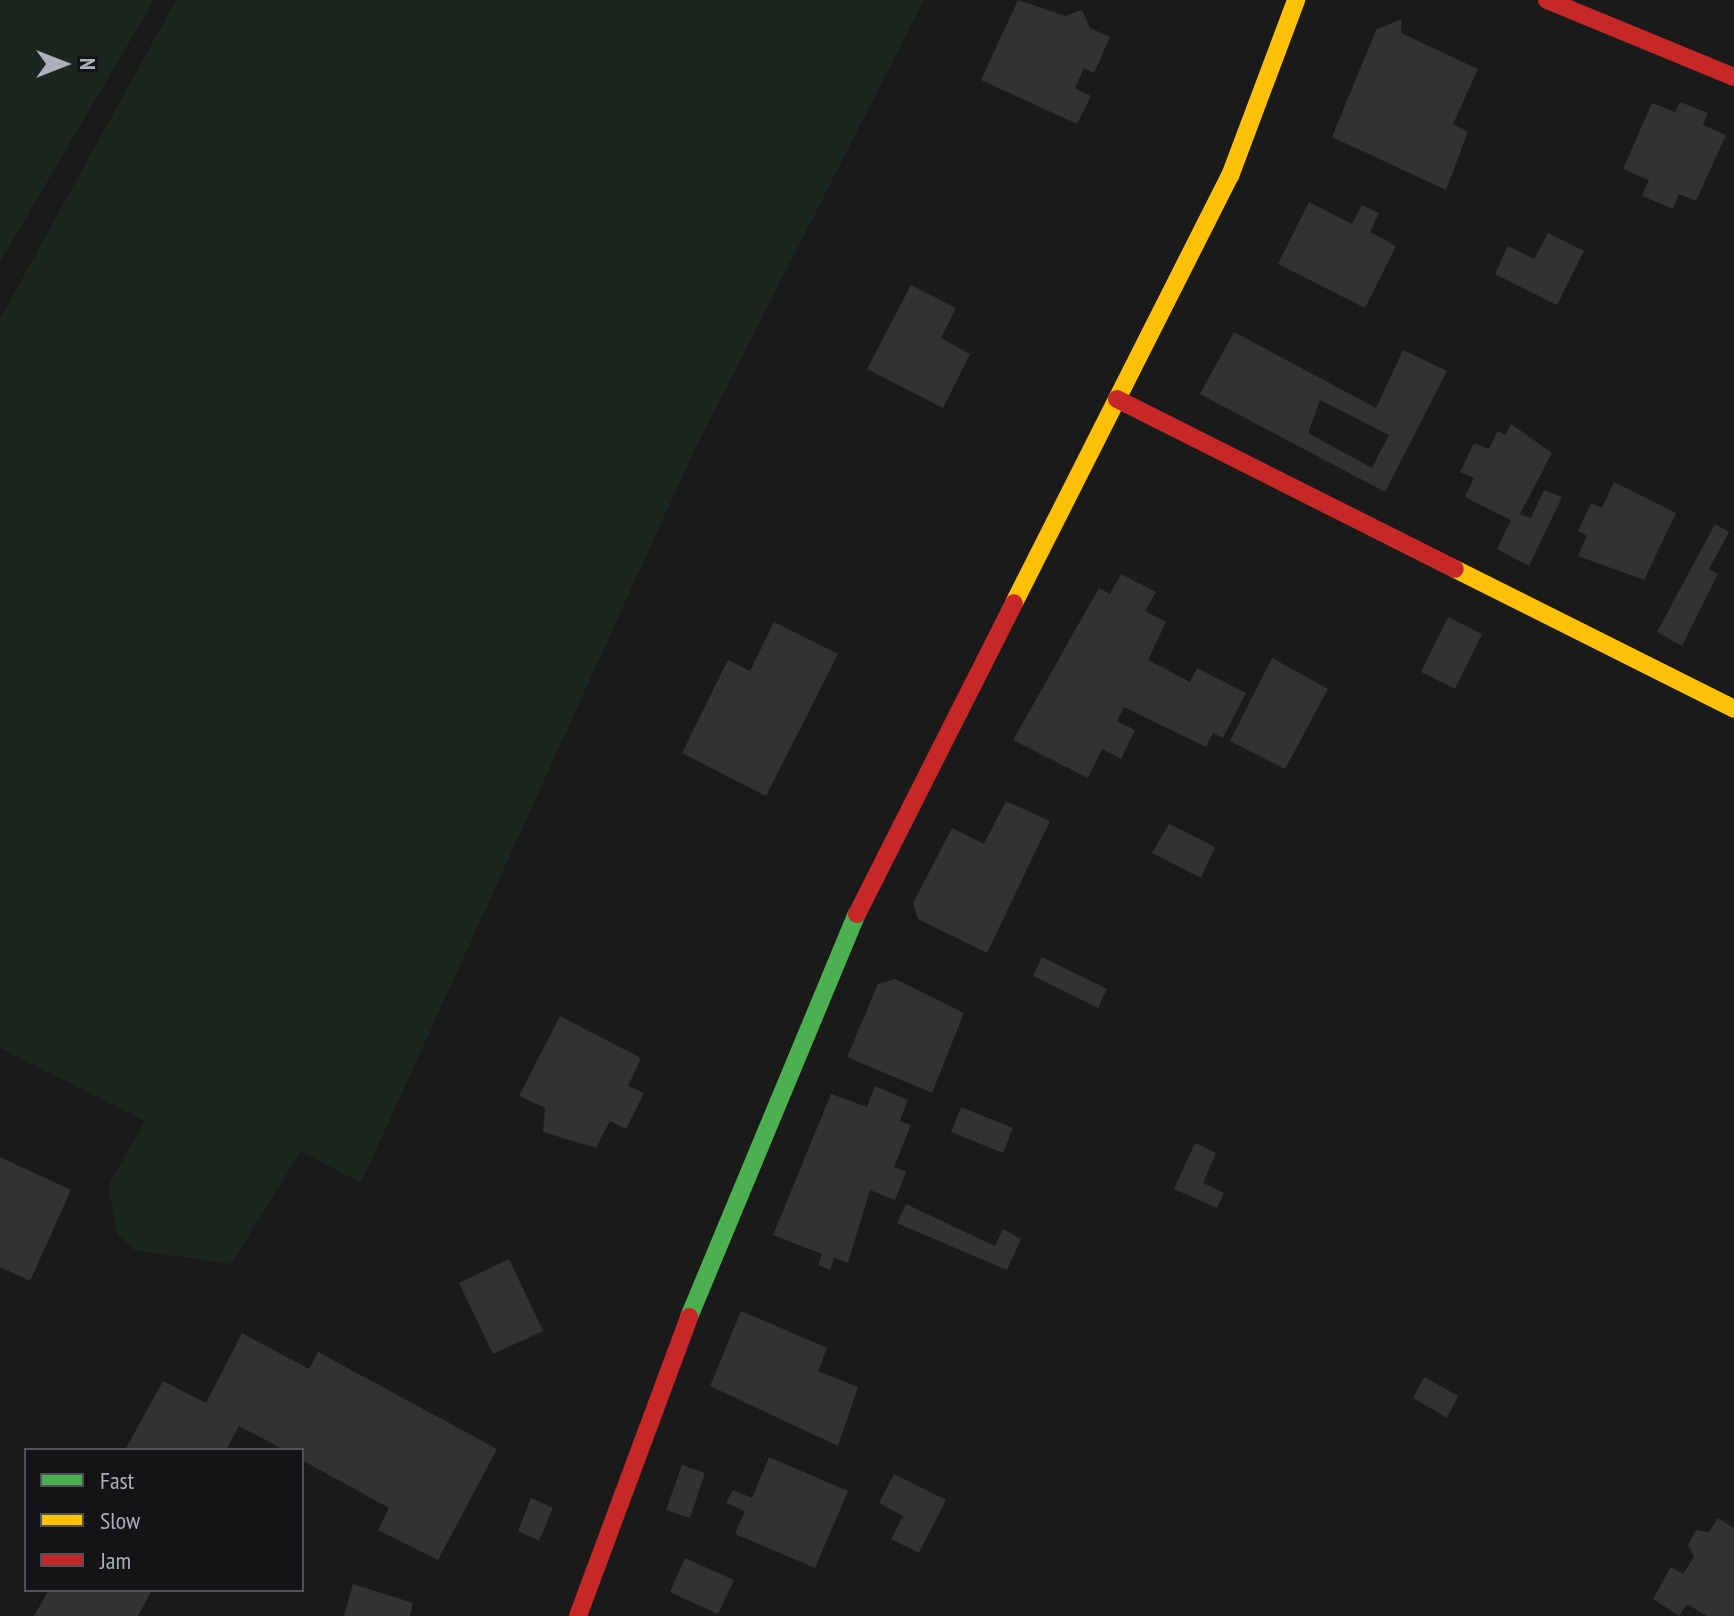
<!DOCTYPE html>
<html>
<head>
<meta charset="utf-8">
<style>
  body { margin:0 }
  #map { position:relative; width:1734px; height:1616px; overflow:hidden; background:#1a1a1b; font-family:"PT Sans Narrow",sans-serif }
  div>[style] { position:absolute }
  .green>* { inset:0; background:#1d251f }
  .building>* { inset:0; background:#323233 }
  .fast>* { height:18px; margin:-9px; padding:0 9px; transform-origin:9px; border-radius:9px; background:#4caf50 }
  .slow>* { height:18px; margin:-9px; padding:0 9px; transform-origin:9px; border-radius:9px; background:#ffc107 }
  .jam>* { height:18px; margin:-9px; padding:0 9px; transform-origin:9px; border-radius:9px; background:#c62828 }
  span { translate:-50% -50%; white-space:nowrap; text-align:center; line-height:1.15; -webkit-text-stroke:7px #141417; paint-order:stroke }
  .legend { position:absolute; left:24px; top:1448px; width:280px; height:144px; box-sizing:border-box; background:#141417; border:2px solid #505259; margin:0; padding:10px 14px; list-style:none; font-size:24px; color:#abafbc }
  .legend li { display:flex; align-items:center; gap:16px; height:40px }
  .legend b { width:40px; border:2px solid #505259 }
  .north { position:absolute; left:24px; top:24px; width:80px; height:80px; -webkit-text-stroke:6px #141417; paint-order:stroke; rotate:90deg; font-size:22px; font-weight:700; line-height:32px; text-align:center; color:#abafbc }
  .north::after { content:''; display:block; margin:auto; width:28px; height:36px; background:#abafbc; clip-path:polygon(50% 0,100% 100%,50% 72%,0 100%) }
</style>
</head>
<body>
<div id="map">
  <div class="green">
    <div style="clip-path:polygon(0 0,154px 0,0 262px)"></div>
    <div style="clip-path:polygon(176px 0,924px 0,693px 453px,361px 1183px,301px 1151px,231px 1264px,134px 1250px,117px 1234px,108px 1186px,145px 1121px,0 1048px,0 319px)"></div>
  </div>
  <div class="building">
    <div style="clip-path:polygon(1018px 0,1065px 16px,1082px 10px,1090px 28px,1110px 37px,1094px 73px,1084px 68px,1075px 88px,1091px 96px,1077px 124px,981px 80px)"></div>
    <div style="clip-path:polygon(1402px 19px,1401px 33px,1478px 69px,1453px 124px,1468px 132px,1446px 190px,1332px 137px,1376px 30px)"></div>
    <div style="clip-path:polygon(1680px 102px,1708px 113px,1703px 125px,1726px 135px,1696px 201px,1679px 194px,1673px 209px,1642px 196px,1649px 180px,1623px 169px,1652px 103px,1675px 112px)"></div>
    <div style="clip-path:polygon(1309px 202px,1352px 224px,1362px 205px,1379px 213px,1370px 232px,1396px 246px,1365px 308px,1278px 264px)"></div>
    <div style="clip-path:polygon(1548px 233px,1584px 251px,1557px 305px,1495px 274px,1508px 246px,1534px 259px)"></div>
    <div style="clip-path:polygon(911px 285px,956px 308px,941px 338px,970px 354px,943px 408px,867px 369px)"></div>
    <div style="clip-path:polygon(evenodd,1234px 332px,1376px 408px,1403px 350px,1447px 371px,1385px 492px,1200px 394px,1234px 332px,1320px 400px,1389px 435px,1372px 468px,1308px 433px,1320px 400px)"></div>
    <div style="clip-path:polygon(1511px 424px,1552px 453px,1520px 514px,1531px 518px,1544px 490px,1562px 497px,1529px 566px,1497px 549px,1511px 520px,1465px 497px,1474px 478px,1460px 472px,1474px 443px,1489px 449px,1498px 431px,1505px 435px)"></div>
    <div style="clip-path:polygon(1614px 482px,1676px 513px,1644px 580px,1578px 556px,1587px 536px,1578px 531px,1591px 503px,1602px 508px)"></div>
    <div style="clip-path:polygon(1715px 524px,1729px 532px,1709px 569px,1718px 574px,1682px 646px,1657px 632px)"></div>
    <div style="clip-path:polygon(1121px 574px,1156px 592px,1145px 611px,1166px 622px,1148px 660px,1190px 682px,1197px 668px,1246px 693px,1223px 738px,1213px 733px,1206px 747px,1124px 707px,1117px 721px,1135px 730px,1121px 759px,1102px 749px,1088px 778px,1013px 740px,1099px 588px,1110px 594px)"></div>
    <div style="clip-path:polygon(1448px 617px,1482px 634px,1455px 689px,1421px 672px)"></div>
    <div style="clip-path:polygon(774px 622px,838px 654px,766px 796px,682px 753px,728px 660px,750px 671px)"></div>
    <div style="clip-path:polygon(1272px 658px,1328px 689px,1285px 769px,1230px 741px)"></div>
    <div style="clip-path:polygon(1006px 801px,1050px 821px,987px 953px,918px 919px,913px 903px,952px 828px,984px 844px)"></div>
    <div style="clip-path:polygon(1169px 824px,1215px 847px,1201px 878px,1152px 853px)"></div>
    <div style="clip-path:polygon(1042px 957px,1107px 989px,1098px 1008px,1033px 976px)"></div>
    <div style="clip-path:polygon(895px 979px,964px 1013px,932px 1093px,847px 1057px,878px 984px)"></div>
    <div style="clip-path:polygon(560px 1016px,641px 1058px,628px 1086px,644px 1093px,626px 1129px,610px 1121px,596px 1148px,543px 1132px,545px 1108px,519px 1096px)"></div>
    <div style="clip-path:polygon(875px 1086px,908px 1100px,900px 1121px,911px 1125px,894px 1167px,906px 1172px,895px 1200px,870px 1190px,848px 1263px,834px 1258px,830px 1270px,818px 1265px,822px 1254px,773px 1235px,831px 1094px,867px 1107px)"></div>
    <div style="clip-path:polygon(961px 1107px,1013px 1128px,1003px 1153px,951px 1132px)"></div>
    <div style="clip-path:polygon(1195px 1143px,1216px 1153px,1203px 1183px,1224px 1193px,1217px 1208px,1174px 1189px)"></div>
    <div style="clip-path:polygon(0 1157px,71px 1190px,30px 1281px,0 1267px)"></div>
    <div style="clip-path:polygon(906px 1204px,995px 1246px,1003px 1229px,1021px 1239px,1007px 1270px,897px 1223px)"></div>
    <div style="clip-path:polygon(509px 1259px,543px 1331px,493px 1354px,459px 1283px)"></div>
    <div style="clip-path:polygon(741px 1311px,827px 1348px,818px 1371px,858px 1387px,838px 1446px,710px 1386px)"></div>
    <div style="clip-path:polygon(242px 1333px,309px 1369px,318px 1352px,497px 1449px,438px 1560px,378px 1530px,389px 1508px,302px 1460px,302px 1450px,284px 1450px,239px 1426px,226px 1450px,125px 1450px,163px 1381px,206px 1403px)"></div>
    <div style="clip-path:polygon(1424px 1377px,1458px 1396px,1447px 1418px,1413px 1398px)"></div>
    <div style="clip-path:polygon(769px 1457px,848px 1491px,815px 1568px,735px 1534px,745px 1511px,726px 1503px,733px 1490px,752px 1498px)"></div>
    <div style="clip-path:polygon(682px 1465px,705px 1473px,690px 1518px,666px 1510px)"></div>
    <div style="clip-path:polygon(894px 1474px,946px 1500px,919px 1553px,891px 1539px,903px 1516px,879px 1503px)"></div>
    <div style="clip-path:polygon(531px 1498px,553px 1508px,539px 1541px,518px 1531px)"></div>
    <div style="clip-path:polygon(1718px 1518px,1734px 1528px,1734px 1616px,1707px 1616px,1687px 1604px,1679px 1616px,1653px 1599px,1671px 1567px,1683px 1574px,1694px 1557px,1688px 1545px,1696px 1530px,1709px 1532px)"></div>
    <div style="clip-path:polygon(685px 1558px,734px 1580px,718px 1614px,670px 1592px)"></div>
    <div style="clip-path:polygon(353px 1584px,413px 1603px,410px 1616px,344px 1616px)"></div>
    <div style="clip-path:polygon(49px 1590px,152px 1590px,138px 1616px,34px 1616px)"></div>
  </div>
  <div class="fast">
    <div style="left:689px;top:1317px;width:437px;rotate:-67.4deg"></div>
  </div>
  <div class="slow">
    <div style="left:1455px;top:569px;width:312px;rotate:26.6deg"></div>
    <div style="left:1014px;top:603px;width:479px;rotate:-63.2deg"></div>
    <div style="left:1230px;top:176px;width:188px;rotate:-69.4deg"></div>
  </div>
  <div class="jam">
    <div style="left:1547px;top:0;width:202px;rotate:22.4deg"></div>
    <div style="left:1117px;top:399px;width:378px;rotate:26.7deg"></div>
    <div style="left:857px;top:914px;width:348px;rotate:-63.2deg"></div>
    <div style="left:578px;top:1616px;width:319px;rotate:-69.6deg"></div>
  </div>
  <ul class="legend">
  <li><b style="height:10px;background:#4caf50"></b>Fast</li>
  <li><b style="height:10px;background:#ffc107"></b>Slow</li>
  <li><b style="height:10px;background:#c62828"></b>Jam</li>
  </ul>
  <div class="north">N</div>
</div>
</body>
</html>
